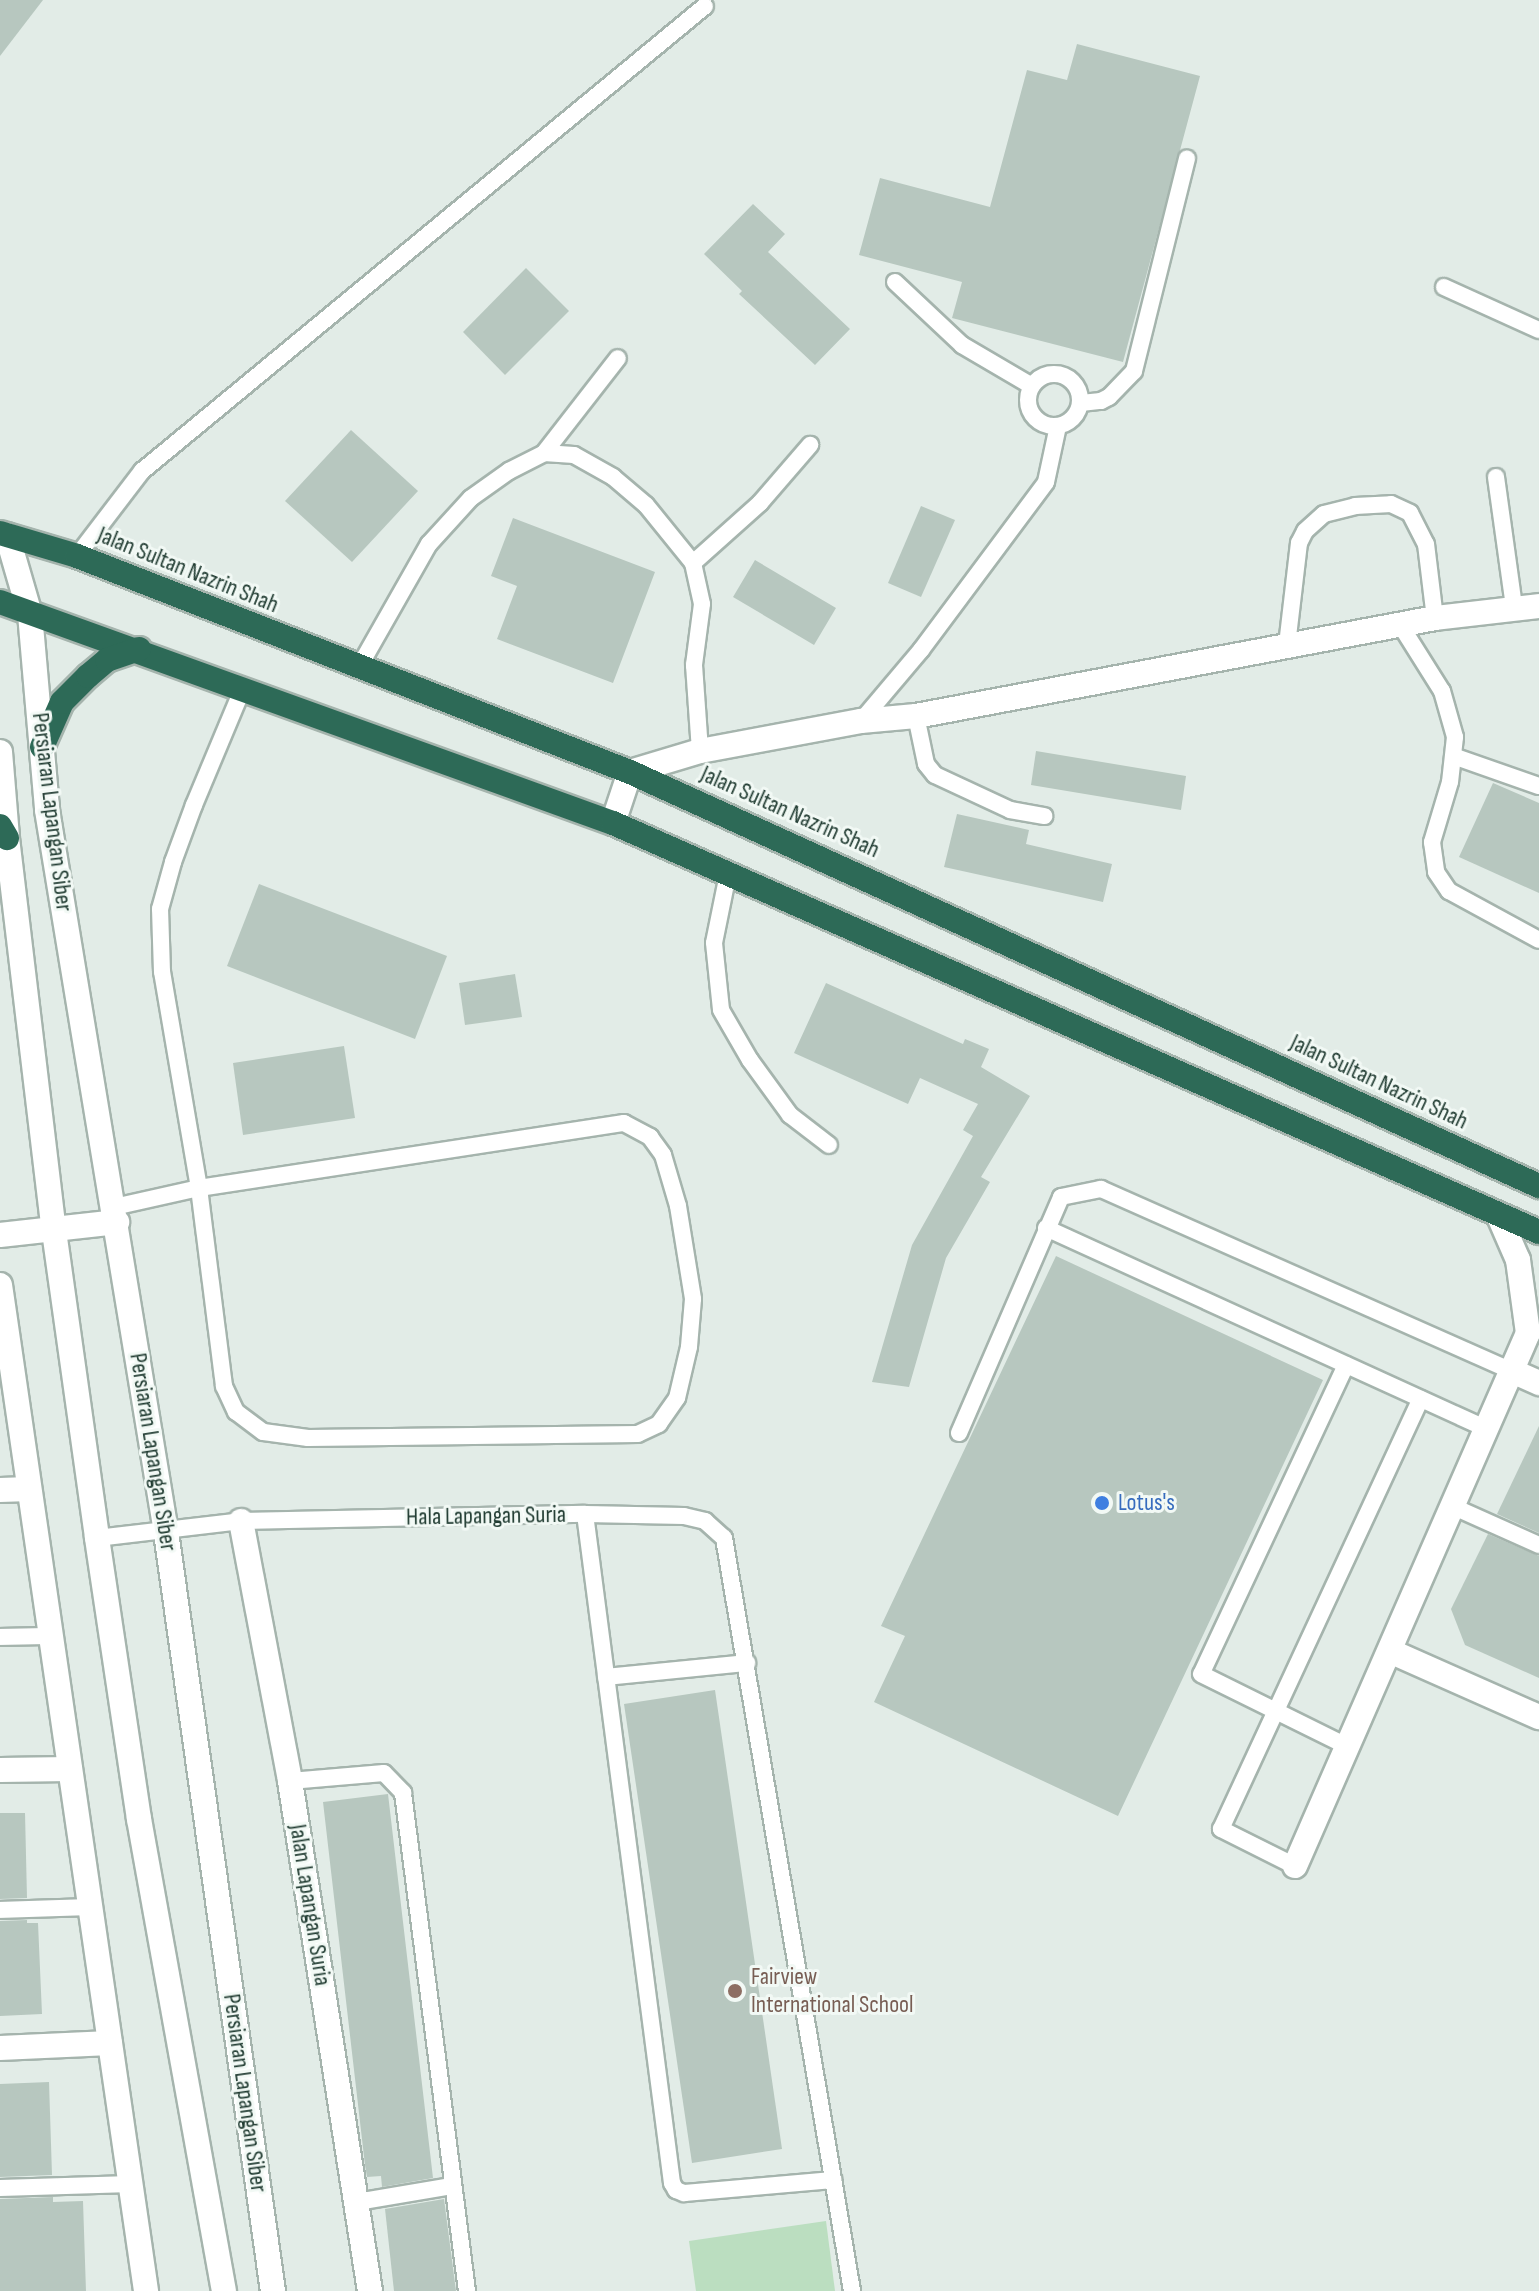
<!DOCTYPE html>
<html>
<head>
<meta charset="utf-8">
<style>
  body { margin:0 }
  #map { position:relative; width:1539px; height:2291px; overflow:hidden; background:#e2ece7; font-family:"Sofia Sans Condensed",sans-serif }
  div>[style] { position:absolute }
  .green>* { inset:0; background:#bbdec0 }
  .building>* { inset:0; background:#b7c7bf }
  .roads { filter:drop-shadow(2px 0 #a5b4ad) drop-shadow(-2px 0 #a5b4ad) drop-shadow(0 2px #a5b4ad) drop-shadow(0 -2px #a5b4ad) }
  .lane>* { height:16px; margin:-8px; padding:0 8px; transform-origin:8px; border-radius:8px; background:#fff }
  .lane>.ring { margin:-8px; padding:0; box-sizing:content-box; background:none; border:16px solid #fff; border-radius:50% }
  .street>* { height:24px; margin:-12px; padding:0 12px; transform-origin:12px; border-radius:12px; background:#fff }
  .secondary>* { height:24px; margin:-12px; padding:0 12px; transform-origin:12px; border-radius:12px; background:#fff }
  .highway>* { height:24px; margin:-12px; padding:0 12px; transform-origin:12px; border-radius:12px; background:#2d6a57 }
  .dots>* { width:22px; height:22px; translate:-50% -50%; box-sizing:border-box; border:4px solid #f2f9f5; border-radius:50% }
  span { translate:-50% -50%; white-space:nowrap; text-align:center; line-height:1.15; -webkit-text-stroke:6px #f2f9f5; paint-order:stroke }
  .street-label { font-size:24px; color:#223d33 }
  .shop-label { font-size:24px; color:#366cbe }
  .left { translate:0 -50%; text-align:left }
  .education-label { font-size:24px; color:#785e54 }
</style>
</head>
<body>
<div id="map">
  <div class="green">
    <div style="clip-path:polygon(826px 2221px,835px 2291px,696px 2291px,689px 2241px)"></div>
  </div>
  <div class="building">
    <div style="clip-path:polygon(0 0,43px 0,0 56px)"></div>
    <div style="clip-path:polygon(1077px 44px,1200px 76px,1123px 362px,952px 318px,962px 282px,859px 255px,880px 178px,990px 207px,1027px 70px,1067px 80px)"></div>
    <div style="clip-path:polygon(753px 204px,785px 234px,768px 252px,850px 329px,815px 365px,739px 294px,742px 291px,704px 254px)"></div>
    <div style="clip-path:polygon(526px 268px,569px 311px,505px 375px,463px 332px)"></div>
    <div style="clip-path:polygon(351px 430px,418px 491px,352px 562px,285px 501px)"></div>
    <div style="clip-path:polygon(921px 506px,955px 520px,921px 597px,888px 583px)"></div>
    <div style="clip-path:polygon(513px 518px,655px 572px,613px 683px,497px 639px,517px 586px,491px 576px)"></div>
    <div style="clip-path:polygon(755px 560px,836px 608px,814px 645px,733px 597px)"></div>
    <div style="clip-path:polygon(1036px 751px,1186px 776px,1181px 810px,1031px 785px)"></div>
    <div style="clip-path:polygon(1493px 783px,1539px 803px,1539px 893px,1459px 857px)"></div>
    <div style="clip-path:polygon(957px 814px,1029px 830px,1026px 844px,1112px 864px,1103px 902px,944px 867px)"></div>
    <div style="clip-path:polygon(259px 884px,447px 956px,415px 1039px,227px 966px)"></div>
    <div style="clip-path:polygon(515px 974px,522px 1017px,465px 1025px,459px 983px)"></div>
    <div style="clip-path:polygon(826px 983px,963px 1044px,965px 1039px,989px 1049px,981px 1067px,1030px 1096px,981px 1177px,990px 1182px,946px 1258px,909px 1387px,872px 1382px,912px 1245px,973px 1136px,963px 1130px,978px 1104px,920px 1078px,908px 1104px,794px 1053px)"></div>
    <div style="clip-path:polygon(344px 1046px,355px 1118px,243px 1135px,233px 1063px)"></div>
    <div style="clip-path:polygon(1056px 1256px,1323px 1380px,1118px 1816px,874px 1702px,905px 1636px,881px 1626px)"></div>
    <div style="clip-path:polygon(1539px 1426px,1539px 1533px,1497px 1514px)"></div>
    <div style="clip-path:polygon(1488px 1534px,1539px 1556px,1539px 1678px,1465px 1645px,1451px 1609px)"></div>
    <div style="clip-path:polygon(715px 1690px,782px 2149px,692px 2163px,624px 1704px)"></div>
    <div style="clip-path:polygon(388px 1794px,433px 2178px,382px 2187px,381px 2176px,367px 2177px,365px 2165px,323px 1802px)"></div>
    <div style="clip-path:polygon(0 1813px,25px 1813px,27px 1898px,0 1899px)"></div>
    <div style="clip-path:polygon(27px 1920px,27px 1923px,38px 1923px,42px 2014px,0 2016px,0 1921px)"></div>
    <div style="clip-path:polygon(49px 2082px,52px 2175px,0 2177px,0 2084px)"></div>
    <div style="clip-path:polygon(53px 2197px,53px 2202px,83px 2201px,86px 2291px,0 2291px,0 2199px)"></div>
    <div style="clip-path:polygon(444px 2199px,456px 2291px,394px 2291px,385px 2209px)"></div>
  </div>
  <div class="roads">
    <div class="lane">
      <div style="left:895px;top:282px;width:92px;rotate:43.2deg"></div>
      <div style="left:962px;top:345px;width:81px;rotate:30.4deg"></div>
      <div style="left:1444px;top:287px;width:104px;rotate:24.4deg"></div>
      <div class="ring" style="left:1028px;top:374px;width:36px;height:36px"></div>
      <div style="left:1081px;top:403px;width:20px;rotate:-6deg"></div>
      <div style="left:1101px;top:401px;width:9px;rotate:-27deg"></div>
      <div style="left:1109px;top:397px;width:36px;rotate:-46deg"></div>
      <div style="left:1134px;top:371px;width:219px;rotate:-76deg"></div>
      <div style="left:544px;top:453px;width:120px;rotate:-52.1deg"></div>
      <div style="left:1496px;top:477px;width:131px;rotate:82.1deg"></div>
      <div style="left:77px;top:556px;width:107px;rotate:-52.6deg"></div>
      <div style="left:142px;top:471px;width:730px;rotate:-39.55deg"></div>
      <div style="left:693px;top:563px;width:90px;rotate:-41.8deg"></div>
      <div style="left:760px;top:503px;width:77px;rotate:-49.2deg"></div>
      <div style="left:1401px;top:626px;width:77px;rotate:57.8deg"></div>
      <div style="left:1442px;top:691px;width:48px;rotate:74.2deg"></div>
      <div style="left:1455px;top:737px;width:45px;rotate:96.3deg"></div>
      <div style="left:1450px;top:782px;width:63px;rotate:106.7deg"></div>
      <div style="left:1432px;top:842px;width:30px;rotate:82deg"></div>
      <div style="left:1436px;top:872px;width:23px;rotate:56deg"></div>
      <div style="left:1449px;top:891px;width:102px;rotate:28.6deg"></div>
      <div style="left:1287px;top:645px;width:103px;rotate:-83.3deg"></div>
      <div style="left:1299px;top:543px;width:13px;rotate:-63deg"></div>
      <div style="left:1305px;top:531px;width:25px;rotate:-42deg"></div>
      <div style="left:1324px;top:514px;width:32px;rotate:-14deg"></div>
      <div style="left:1355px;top:506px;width:36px;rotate:-3deg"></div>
      <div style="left:1391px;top:504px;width:21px;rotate:25deg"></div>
      <div style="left:1410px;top:513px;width:35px;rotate:63deg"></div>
      <div style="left:1426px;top:544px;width:75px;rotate:83.1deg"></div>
      <div style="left:359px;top:667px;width:142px;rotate:-60.4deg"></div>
      <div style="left:429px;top:544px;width:62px;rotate:-47.6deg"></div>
      <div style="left:471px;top:498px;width:47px;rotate:-35.4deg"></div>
      <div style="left:509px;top:471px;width:39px;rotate:-27deg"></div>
      <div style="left:544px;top:453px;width:30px;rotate:4deg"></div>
      <div style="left:574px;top:455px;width:45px;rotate:29.4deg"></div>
      <div style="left:613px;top:477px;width:43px;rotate:40.3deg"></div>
      <div style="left:646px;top:505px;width:75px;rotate:51deg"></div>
      <div style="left:693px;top:563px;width:42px;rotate:77.6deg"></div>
      <div style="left:702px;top:604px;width:62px;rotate:97.5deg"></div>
      <div style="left:694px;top:665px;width:86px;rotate:86deg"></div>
      <div style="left:916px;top:716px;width:49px;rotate:78.2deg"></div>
      <div style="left:926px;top:764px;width:14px;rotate:51deg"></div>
      <div style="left:935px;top:775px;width:83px;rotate:25deg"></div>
      <div style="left:1010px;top:810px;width:35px;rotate:10deg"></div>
      <div style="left:861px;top:721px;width:93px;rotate:-49.8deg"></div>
      <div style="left:921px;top:650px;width:209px;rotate:-53.3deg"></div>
      <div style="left:1046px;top:482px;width:57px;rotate:-77.9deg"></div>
      <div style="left:1456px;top:757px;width:88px;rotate:19.3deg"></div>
      <div style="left:728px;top:874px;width:70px;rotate:101.5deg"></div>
      <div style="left:714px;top:943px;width:67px;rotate:84deg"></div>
      <div style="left:721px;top:1010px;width:58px;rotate:59.9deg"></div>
      <div style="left:750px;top:1060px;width:68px;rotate:54deg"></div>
      <div style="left:790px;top:1115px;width:49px;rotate:37.6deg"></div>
      <div style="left:114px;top:1207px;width:87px;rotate:-12.6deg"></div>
      <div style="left:199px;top:1188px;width:430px;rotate:-8.7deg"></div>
      <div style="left:624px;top:1123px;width:30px;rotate:28deg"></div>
      <div style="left:650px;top:1137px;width:22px;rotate:54deg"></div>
      <div style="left:663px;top:1155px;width:53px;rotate:73.6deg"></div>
      <div style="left:678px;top:1206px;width:94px;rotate:80.8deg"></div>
      <div style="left:693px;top:1299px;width:48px;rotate:94.8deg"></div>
      <div style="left:689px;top:1347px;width:52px;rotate:103.2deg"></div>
      <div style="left:677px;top:1398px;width:32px;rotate:125deg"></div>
      <div style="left:659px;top:1424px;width:23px;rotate:155deg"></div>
      <div style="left:638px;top:1434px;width:330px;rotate:179.3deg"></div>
      <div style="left:308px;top:1438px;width:45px;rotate:-172.4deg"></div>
      <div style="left:263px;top:1432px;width:34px;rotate:-143deg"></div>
      <div style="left:236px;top:1412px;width:29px;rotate:-115deg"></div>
      <div style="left:224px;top:1386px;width:200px;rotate:-97.2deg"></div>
      <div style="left:199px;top:1188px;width:219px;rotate:-99.7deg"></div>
      <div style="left:162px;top:972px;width:63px;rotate:-91.8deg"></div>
      <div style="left:160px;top:909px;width:49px;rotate:-74.5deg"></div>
      <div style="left:173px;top:862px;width:61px;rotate:-69.8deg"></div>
      <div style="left:194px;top:805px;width:125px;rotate:-67.3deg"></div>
      <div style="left:1046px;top:1228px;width:485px;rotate:24.5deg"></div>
      <div style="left:1346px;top:1365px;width:341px;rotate:115.1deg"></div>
      <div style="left:1201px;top:1674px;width:165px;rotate:26.3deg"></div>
      <div style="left:959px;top:1433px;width:257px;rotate:-66.6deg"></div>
      <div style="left:1061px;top:1197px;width:41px;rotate:-11.3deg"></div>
      <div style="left:1101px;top:1189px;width:449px;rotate:23.9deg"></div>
      <div style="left:1454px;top:1507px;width:93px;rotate:24.1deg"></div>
      <div style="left:585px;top:1514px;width:675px;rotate:82.59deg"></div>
      <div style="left:672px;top:2183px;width:8px;rotate:60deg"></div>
      <div style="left:676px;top:2190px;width:9px;rotate:21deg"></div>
      <div style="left:684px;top:2193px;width:150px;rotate:-5deg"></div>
      <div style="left:97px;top:1538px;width:145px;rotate:-6.7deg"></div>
      <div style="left:241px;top:1521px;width:344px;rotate:-1.2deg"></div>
      <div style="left:585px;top:1514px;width:99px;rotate:1.2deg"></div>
      <div style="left:684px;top:1516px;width:22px;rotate:13deg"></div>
      <div style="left:705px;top:1521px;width:25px;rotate:42deg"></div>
      <div style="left:724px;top:1538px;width:764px;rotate:80.35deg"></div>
      <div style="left:0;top:1637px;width:51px;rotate:-1.1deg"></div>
      <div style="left:606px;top:1677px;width:142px;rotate:-5.7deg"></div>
      <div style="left:290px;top:1781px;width:94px;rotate:-4.9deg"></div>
      <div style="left:384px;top:1773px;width:28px;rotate:46deg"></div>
      <div style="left:403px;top:1793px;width:502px;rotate:82.68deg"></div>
      <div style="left:1295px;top:1866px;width:83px;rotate:-153.4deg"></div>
      <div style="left:1221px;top:1829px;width:474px;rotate:-65.1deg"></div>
      <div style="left:0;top:1910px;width:90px;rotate:-1.9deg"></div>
      <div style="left:0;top:2188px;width:131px;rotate:-1.7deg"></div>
      <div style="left:357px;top:2202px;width:96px;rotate:-9.6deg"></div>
    </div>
    <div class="street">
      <div style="left:613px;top:823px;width:54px;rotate:-71.6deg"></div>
      <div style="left:630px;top:772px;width:73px;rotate:-16.7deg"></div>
      <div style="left:700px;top:751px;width:164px;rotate:-10.6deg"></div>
      <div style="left:861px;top:721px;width:55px;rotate:-5.2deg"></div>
      <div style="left:916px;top:716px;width:528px;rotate:-10.69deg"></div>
      <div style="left:1435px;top:618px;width:105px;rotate:-6.6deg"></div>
      <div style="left:0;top:1235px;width:118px;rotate:-6.3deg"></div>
      <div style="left:0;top:1285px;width:1017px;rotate:81.74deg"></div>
      <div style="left:1512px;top:1371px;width:30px;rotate:24deg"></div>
      <div style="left:0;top:1490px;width:29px;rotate:-2deg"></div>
      <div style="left:241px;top:1521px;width:265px;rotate:79.3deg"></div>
      <div style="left:290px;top:1781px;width:516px;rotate:81.09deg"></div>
      <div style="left:1392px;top:1652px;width:161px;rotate:23.9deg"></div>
      <div style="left:0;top:1770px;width:70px;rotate:-0.8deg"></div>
      <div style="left:1295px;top:1866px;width:582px;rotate:-66.39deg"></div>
      <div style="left:1528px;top:1333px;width:74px;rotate:-97.8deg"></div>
      <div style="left:1518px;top:1260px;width:50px;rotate:-113.5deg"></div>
      <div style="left:0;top:2048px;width:110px;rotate:-2.6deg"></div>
    </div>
    <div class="secondary">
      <div style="left:7px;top:535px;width:82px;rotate:73.8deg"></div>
      <div style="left:30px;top:614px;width:197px;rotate:85deg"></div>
      <div style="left:47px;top:810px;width:732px;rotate:80.64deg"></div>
      <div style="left:166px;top:1532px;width:767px;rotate:81.98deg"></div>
      <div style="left:0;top:752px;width:86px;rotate:85.3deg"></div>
      <div style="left:7px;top:838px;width:396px;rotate:83.2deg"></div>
      <div style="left:54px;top:1231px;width:310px;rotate:82deg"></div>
      <div style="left:97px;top:1538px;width:284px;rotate:81.5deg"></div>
      <div style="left:139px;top:1819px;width:480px;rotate:79.8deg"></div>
    </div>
    <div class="highway">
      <div style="left:0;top:533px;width:80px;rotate:16.6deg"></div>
      <div style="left:77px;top:556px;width:594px;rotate:21.34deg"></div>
      <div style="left:630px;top:772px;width:999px;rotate:24.49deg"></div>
      <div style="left:0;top:602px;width:652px;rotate:19.83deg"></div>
      <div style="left:613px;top:823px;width:1012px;rotate:23.83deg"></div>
      <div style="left:42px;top:747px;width:49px;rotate:-66deg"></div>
      <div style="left:62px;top:702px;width:37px;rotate:-45deg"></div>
      <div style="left:88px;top:676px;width:25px;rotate:-40deg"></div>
      <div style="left:107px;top:660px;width:34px;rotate:-19deg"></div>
      <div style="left:0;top:826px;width:14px;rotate:60deg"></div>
    </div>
  </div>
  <div class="dots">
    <div style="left:1102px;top:1503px;background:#3f7fe0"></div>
    <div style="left:735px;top:1991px;background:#8d6e63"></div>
  </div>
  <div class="street-label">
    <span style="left:188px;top:570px;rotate:22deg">Jalan Sultan Nazrin Shah</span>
    <span style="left:52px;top:812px;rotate:83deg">Persiaran Lapangan Siber</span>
    <span style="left:790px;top:812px;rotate:24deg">Jalan Sultan Nazrin Shah</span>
    <span style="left:1379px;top:1082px;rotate:25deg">Jalan Sultan Nazrin Shah</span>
    <span style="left:153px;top:1452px;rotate:81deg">Persiaran Lapangan Siber</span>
    <span style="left:486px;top:1516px;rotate:-1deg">Hala Lapangan Suria</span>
    <span style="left:310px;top:1905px;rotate:81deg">Jalan Lapangan Suria</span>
    <span style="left:245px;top:2093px;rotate:82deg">Persiaran Lapangan Siber</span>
  </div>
  <div class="shop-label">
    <span class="left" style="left:1118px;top:1503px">Lotus's</span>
  </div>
  <div class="education-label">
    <span class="left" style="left:751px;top:1991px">Fairview<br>International School</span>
  </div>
</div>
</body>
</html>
